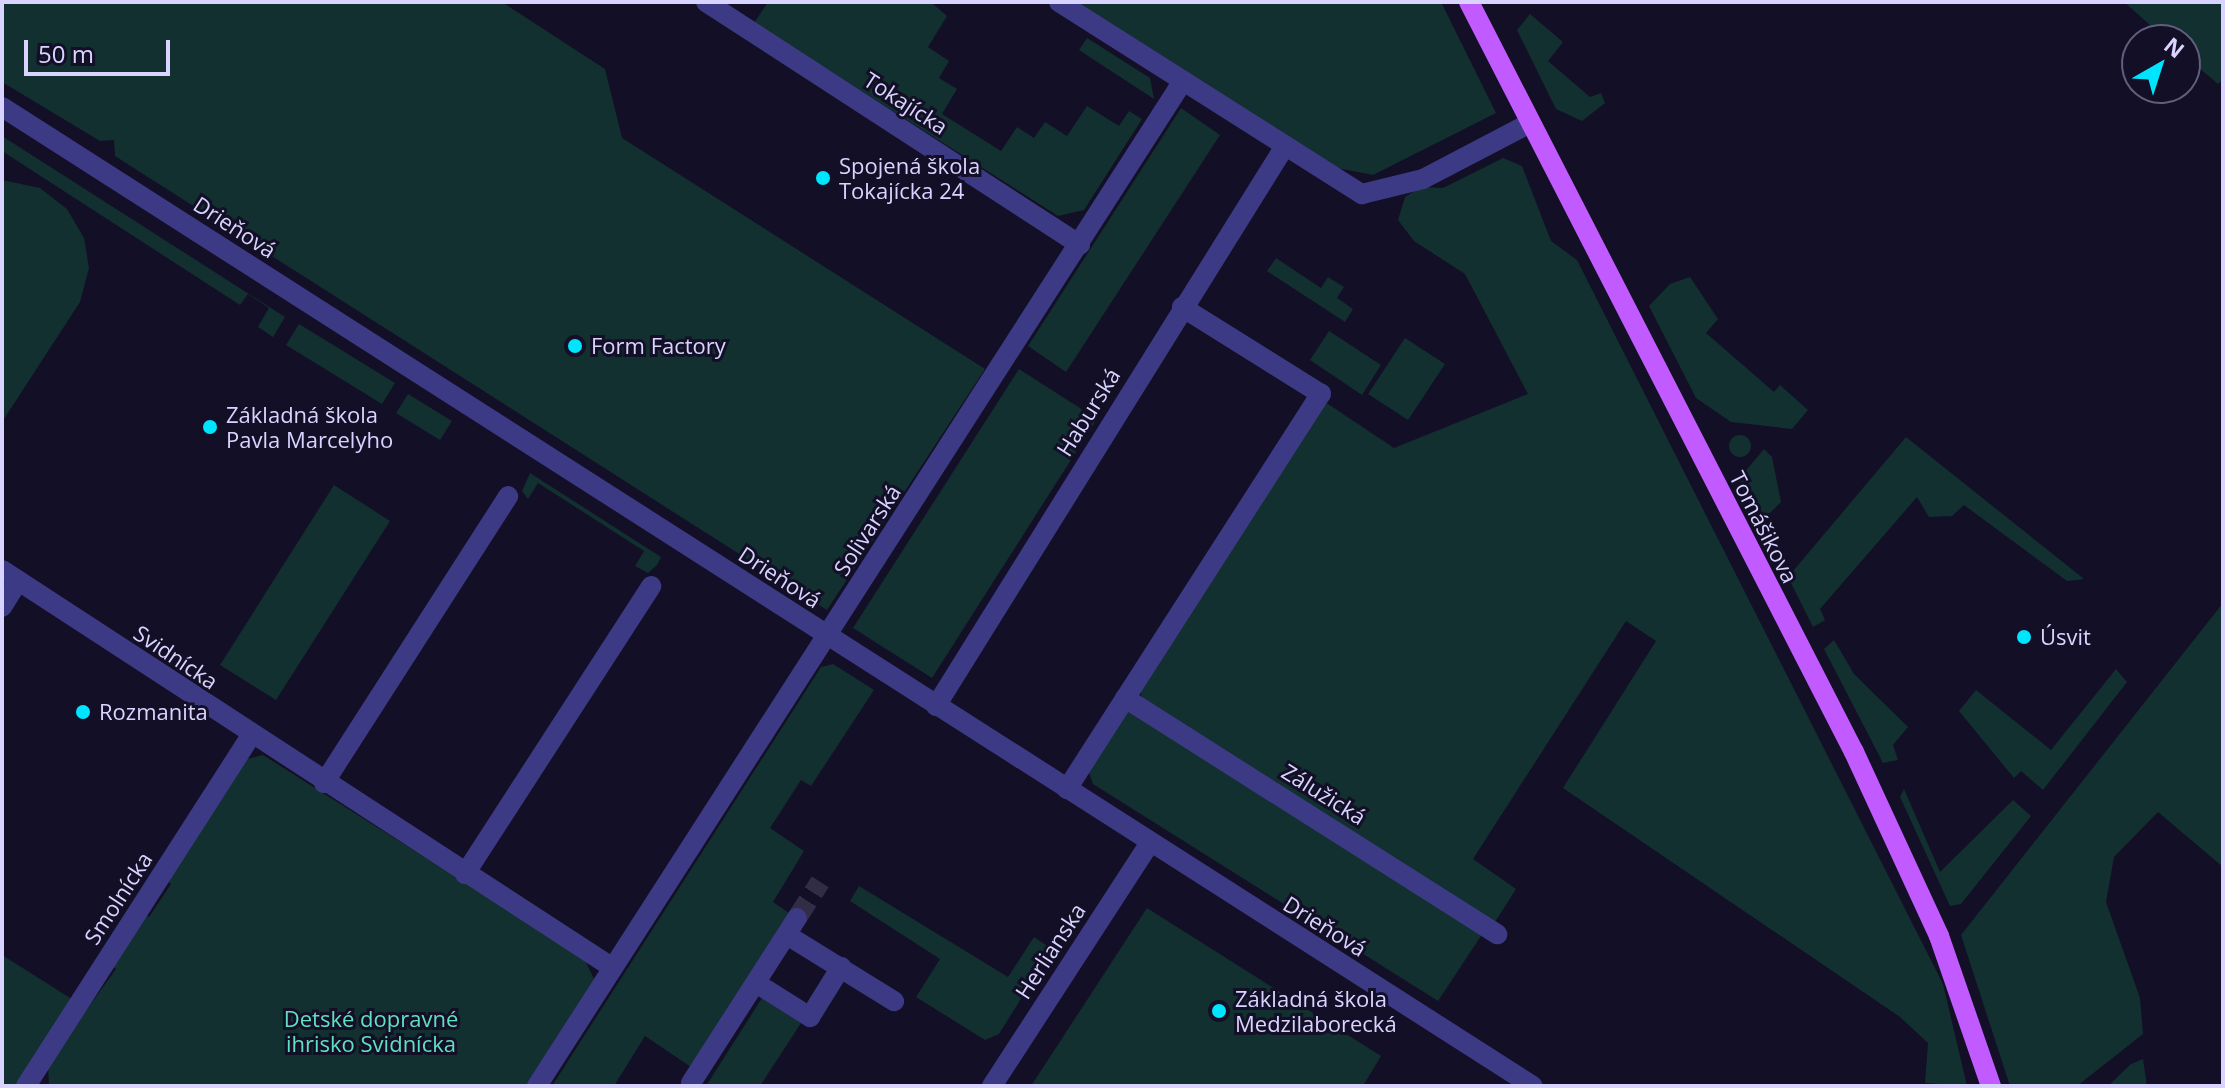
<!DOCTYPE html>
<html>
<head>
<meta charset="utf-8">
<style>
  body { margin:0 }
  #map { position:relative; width:2225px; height:1088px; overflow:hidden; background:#130f26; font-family:"Open Sans",sans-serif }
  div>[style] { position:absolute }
  .green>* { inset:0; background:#12302f }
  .round { border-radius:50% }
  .minor-tunnel>* { height:20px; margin-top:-10px; transform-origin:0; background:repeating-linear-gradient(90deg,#312d47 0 20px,transparent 0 30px) }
  .minor>* { height:20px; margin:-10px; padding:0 10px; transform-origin:10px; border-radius:10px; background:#3d3a85 }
  .major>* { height:20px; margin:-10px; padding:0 10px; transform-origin:10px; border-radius:10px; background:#c25bff }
  .dots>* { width:22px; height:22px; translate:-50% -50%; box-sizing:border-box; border:4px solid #130f26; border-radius:50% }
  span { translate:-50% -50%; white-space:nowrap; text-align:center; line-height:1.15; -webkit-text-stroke:6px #130f26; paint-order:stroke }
  .street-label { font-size:22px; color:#d9d4ff }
  .poi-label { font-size:22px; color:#d9d4ff }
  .left { translate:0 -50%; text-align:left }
  .park-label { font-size:22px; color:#5fe0c0 }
  .frame { position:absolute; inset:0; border:4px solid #d9d4ff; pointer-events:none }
  .north { position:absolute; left:2121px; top:24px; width:80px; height:80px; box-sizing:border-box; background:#130f26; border:2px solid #625e7d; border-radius:50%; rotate:39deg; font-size:22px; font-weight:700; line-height:32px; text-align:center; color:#d9d4ff }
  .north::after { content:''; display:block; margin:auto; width:28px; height:36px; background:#00e5ff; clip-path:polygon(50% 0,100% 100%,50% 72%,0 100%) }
  .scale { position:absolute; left:24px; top:40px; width:146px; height:36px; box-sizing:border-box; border:4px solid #d9d4ff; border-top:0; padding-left:10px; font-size:24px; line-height:28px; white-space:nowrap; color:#d9d4ff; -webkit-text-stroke:6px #130f26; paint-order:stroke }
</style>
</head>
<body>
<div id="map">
  <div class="green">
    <div style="clip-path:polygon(2px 2px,502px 2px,605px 69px,622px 138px,985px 369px,827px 610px,115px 156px,114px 140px,100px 141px,2px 82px)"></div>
    <div style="clip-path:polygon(768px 2px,931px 2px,947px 16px,928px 47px,949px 61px,939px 78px,957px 89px,942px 114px,1001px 151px,1017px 127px,1034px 138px,1045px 122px,1067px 136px,1087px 106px,1119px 126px,1129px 111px,1142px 119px,1084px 210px,1058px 216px,754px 23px)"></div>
    <div style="clip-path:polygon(1073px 2px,1441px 2px,1496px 113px,1373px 175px,1337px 168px)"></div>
    <div style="clip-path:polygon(2124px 2px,2223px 2px,2223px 79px,2218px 84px,2185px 56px,2185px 40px,2167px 40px)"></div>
    <div style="clip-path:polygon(1530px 14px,1563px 42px,1548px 61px,1590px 97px,1601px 93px,1605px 103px,1582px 121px,1556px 109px,1517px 30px)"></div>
    <div style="clip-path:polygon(1087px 38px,1150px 78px,1154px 99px,1079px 50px)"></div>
    <div style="clip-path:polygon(1181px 108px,1220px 135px,1066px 372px,1028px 346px)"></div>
    <div style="clip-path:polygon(2px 136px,285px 317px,273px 337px,258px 327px,269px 308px,248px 294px,240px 305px,2px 151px)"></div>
    <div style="clip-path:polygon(1503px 158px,1522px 166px,1551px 241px,1577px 260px,1943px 984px,1967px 1086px,1925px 1083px,1928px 1043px,1900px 1017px,1563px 788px,1656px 641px,1626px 621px,1473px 859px,1516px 889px,1493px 925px,1142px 700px,1140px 688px,1325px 402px,1394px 448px,1528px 394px,1465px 274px,1414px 241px,1398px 220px,1405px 197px,1421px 187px,1443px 188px)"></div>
    <div style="clip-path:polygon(2px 180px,40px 188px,67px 209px,84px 238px,89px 268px,80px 302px,2px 422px)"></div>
    <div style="clip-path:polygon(1276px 258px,1321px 288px,1328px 277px,1344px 287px,1337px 298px,1353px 309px,1345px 322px,1267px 271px)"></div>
    <div style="clip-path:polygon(1690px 277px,1718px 319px,1706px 333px,1774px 392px,1780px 385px,1808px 410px,1792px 429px,1731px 422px,1696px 398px,1649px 306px,1670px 284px)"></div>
    <div style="clip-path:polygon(299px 324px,395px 383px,382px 404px,286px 345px)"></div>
    <div style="clip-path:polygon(1329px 331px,1381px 365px,1362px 395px,1310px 360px)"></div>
    <div style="clip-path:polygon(1405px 338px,1445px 364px,1408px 420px,1368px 394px)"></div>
    <div style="clip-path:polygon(1019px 369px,1097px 419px,932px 678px,853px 628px)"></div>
    <div style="clip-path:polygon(408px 394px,452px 421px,440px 440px,396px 413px)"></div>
    <div class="round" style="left:1729px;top:435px;width:22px;height:22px"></div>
    <div style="clip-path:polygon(1906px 437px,2084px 579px,2067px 581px,1964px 505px,1952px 516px,1929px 517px,1917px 497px,1820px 609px,1825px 620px,1813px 627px,1788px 577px)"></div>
    <div style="clip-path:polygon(1764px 449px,1772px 457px,1781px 502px,1760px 523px,1738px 480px)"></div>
    <div style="clip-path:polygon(530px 473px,661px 557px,657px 565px,648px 573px,635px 566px,644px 551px,538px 483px,528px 499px,522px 491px)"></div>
    <div style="clip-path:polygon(334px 485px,390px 521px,276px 700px,220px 665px)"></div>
    <div style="clip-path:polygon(2223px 603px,2223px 867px,2158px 812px,2114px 857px,2106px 902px,2140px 998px,2143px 1034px,2077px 1086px,2010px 1086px,1961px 935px)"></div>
    <div style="clip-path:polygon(1834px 640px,1854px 674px,1908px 727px,1893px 745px,1898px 760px,1883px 763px,1824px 649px)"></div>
    <div style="clip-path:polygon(833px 664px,874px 690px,811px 786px,801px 780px,770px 828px,804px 851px,773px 902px,789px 913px,691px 1067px,645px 1036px,614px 1086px,552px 1086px,821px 667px)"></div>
    <div style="clip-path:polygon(2116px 669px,2127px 682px,2043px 790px,2021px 771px,2014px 778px,1959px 711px,1976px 690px,2051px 750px)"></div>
    <div style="clip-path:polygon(1131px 702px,1485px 930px,1438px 1001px,1093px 784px,1088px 770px)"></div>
    <div style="clip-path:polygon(263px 755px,584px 958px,594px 979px,529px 1086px,49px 1086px,48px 1063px,116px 969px,111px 965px,144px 914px,149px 917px,171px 884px,166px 880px,247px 759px)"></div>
    <div style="clip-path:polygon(1904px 789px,1940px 872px,2013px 800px,2031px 816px,1961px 904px,1950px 906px,1900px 797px)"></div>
    <div style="clip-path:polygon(859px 886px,1008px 977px,1034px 937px,1052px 949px,999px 1034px,985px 1040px,916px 997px,940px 959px,850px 901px)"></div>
    <div style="clip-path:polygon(1147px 908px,1381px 1056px,1363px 1086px,1031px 1086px)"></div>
    <div style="clip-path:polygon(2px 955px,75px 1001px,20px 1086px,2px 1086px)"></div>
    <div style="clip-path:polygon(762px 998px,801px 1023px,760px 1086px,706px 1086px)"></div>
    <div style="clip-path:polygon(2143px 1059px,2147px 1086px,2108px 1086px,2131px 1064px)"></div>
  </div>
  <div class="minor-tunnel">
    <div style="left:797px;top:918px;width:43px;rotate:-57.4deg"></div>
  </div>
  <div class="minor">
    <div style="left:706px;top:2px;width:446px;rotate:33deg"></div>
    <div style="left:1059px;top:2px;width:359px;rotate:32.4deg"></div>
    <div style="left:1362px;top:194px;width:63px;rotate:-13.8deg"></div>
    <div style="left:1423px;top:179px;width:121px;rotate:-27.6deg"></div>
    <div style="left:2px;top:107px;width:1817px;rotate:32.6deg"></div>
    <div style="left:2px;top:570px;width:729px;rotate:33.08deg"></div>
    <div style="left:2px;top:607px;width:31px;rotate:-58deg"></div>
    <div style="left:1125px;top:698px;width:441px;rotate:32.4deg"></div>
    <div style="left:936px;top:706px;width:660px;rotate:-58.07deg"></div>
    <div style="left:324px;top:783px;width:341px;rotate:-57.3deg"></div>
    <div style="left:1067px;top:789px;width:470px;rotate:-57.3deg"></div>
    <div style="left:1321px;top:394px;width:164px;rotate:-148deg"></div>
    <div style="left:465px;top:874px;width:343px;rotate:-57.1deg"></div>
    <div style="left:787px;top:935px;width:126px;rotate:31.7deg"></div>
    <div style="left:756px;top:983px;width:64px;rotate:32.2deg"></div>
    <div style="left:810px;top:1017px;width:59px;rotate:-58.2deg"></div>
    <div style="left:691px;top:1083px;width:196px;rotate:-57.3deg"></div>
    <div style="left:26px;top:1086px;width:416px;rotate:-57.3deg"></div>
    <div style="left:537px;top:1086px;width:1195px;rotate:-57.27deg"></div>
    <div style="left:992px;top:1086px;width:290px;rotate:-57deg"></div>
  </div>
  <div class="major">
    <div style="left:1469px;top:2px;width:843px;rotate:62.83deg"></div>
    <div style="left:1854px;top:752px;width:203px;rotate:65.2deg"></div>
    <div style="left:1939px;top:936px;width:159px;rotate:70.9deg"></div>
  </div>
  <div class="dots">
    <div style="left:823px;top:178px;background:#00e5ff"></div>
    <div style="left:575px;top:346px;background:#00e5ff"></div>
    <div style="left:210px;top:427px;background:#00e5ff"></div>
    <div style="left:2024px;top:637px;background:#00e5ff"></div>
    <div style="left:83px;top:712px;background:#00e5ff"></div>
    <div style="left:1219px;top:1011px;background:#00e5ff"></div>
  </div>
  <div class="street-label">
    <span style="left:906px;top:103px;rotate:33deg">Tokajícka</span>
    <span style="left:235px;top:227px;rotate:33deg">Drieňová</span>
    <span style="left:1088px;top:412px;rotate:-58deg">Haburská</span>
    <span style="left:1764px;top:527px;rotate:63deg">Tomášikova</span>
    <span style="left:867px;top:530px;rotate:-57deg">Solivarská</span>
    <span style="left:780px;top:577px;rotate:33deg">Drieňová</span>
    <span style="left:176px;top:657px;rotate:34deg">Svidnícka</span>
    <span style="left:1324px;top:794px;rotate:32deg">Zálužická</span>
    <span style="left:118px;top:898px;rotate:-57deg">Smolnícka</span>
    <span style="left:1325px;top:926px;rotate:32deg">Drieňová</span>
    <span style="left:1050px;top:951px;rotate:-57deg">Herlianska</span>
  </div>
  <div class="poi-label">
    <span class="left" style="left:839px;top:178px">Spojená škola<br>Tokajícka 24</span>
    <span class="left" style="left:591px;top:346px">Form Factory</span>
    <span class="left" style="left:226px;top:427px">Základná škola<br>Pavla Marcelyho</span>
    <span class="left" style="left:2040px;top:637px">Úsvit</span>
    <span class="left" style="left:99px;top:712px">Rozmanita</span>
    <span class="left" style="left:1235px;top:1011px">Základná škola<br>Medzilaborecká</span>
  </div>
  <div class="park-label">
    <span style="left:371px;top:1031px">Detské dopravné<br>ihrisko Svidnícka</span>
  </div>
  <div class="frame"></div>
  <div class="north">N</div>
  <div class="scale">50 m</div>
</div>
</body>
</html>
